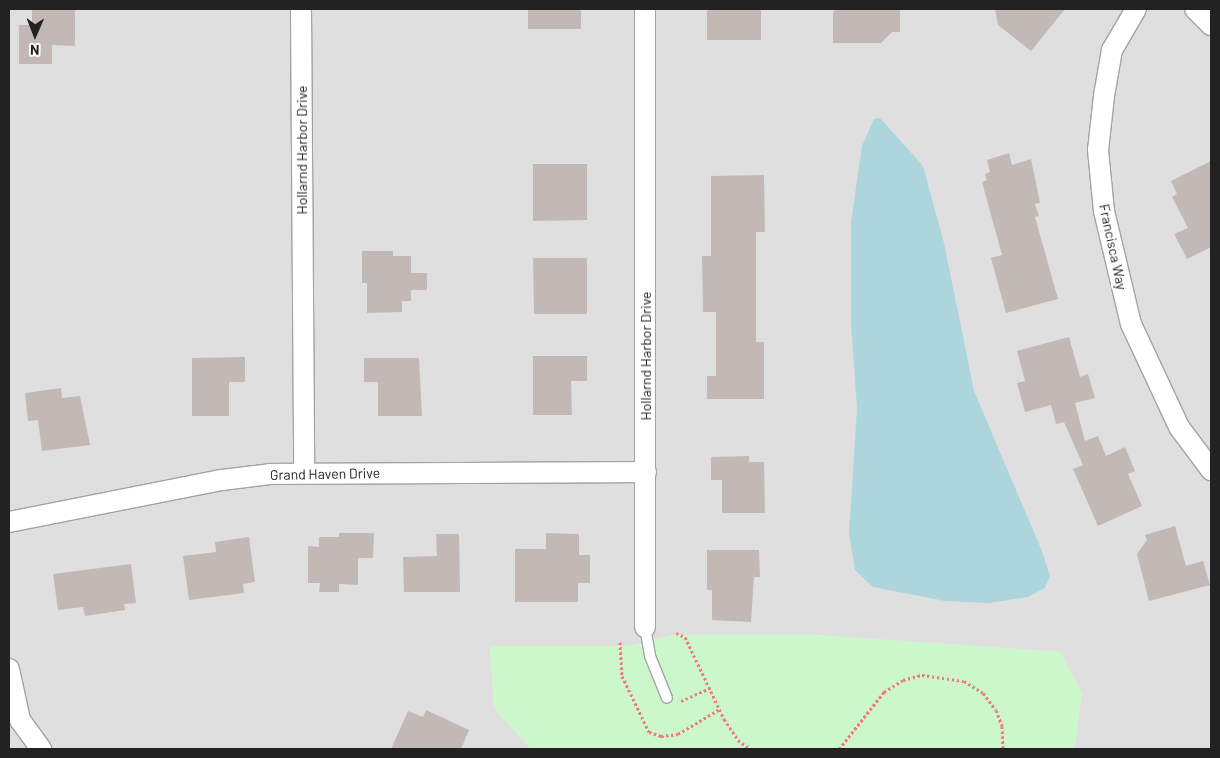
<!DOCTYPE html>
<html>
<head>
<meta charset="utf-8">
<style>
  body { margin:0 }
  #map { position:relative; width:1220px; height:758px; overflow:hidden; background:#f1eee9; font-family:Barlow,sans-serif }
  div>[style] { position:absolute }
  .residential>* { inset:0; background:#e0dfdf }
  .park>* { inset:0; background:#cbf7ca }
  .water>* { inset:0; background:#add6dc }
  .building>* { inset:0; background:#c2b9b6 }
  .path>* { height:3px; margin-top:-1.5px; transform-origin:0; background:repeating-linear-gradient(90deg,#f27a79 0 2.5px,transparent 0 5px) }
  .roads { filter:drop-shadow(1px 0 #a3a3a3) drop-shadow(-1px 0 #a3a3a3) drop-shadow(0 1px #a3a3a3) drop-shadow(0 -1px #a3a3a3) }
  .service>* { height:10px; margin:-5px; padding:0 5px; transform-origin:5px; border-radius:5px; background:#fff }
  .minor>* { height:20px; margin:-10px; padding:0 10px; transform-origin:10px; border-radius:10px; background:#fff }
  span { translate:-50% -50%; white-space:nowrap; text-align:center; line-height:1.15; -webkit-text-stroke:4.5px #fff; paint-order:stroke }
  .street-label { font-size:14px; color:#222 }
  .frame { position:absolute; inset:0; border:10px solid #222; pointer-events:none }
  .north { position:absolute; left:10px; top:10px; width:50px; height:50px; -webkit-text-stroke:4px #fff; paint-order:stroke; rotate:181deg; font-size:14px; font-weight:700; line-height:20px; text-align:center; color:#222 }
  .north::after { content:''; display:block; margin:auto; width:18px; height:22px; background:#222; clip-path:polygon(50% 0,100% 100%,50% 72%,0 100%) }
</style>
</head>
<body>
<div id="map">
  <div class="residential">
    <div style="clip-path:polygon(9px 9px,1211px 9px,1211px 749px,1074px 749px,1082px 693px,1059px 652px,816px 635px,673px 635px,630px 646px,490px 646px,494px 708px,531px 749px,9px 749px)"></div>
  </div>
  <div class="park">
    <div style="clip-path:polygon(673px 635px,816px 635px,1060px 652px,1082px 693px,1074px 749px,531px 749px,494px 708px,490px 646px,630px 646px)"></div>
  </div>
  <div class="water">
    <div style="clip-path:polygon(880px 118px,923px 166px,944px 243px,974px 391px,1042px 551px,1050px 576px,1045px 588px,1028px 597px,989px 603px,945px 601px,873px 587px,855px 570px,849px 533px,857px 408px,851px 324px,851px 222px,862px 146px,874px 119px)"></div>
  </div>
  <div class="building">
    <div style="clip-path:polygon(32px 9px,75px 9px,75px 46px,52px 45px,52px 64px,19px 64px,19px 25px,32px 25px)"></div>
    <div style="clip-path:polygon(528px 9px,581px 9px,581px 29px,528px 29px)"></div>
    <div style="clip-path:polygon(707px 9px,761px 9px,761px 40px,707px 40px)"></div>
    <div style="clip-path:polygon(836px 9px,900px 9px,900px 32px,892px 32px,881px 43px,833px 43px,833px 12px)"></div>
    <div style="clip-path:polygon(995px 9px,1065px 9px,1031px 51px,998px 25px)"></div>
    <div style="clip-path:polygon(1009px 153px,1012px 165px,1031px 159px,1040px 203px,1035px 204px,1039px 216px,1035px 217px,1058px 299px,1006px 313px,991px 258px,1002px 255px,982px 182px,987px 180px,985px 174px,990px 172px,987px 160px)"></div>
    <div style="clip-path:polygon(1211px 161px,1211px 247px,1187px 259px,1174px 234px,1188px 228px,1172px 197px,1177px 194px,1171px 181px)"></div>
    <div style="clip-path:polygon(533px 164px,587px 164px,587px 220px,533px 221px)"></div>
    <div style="clip-path:polygon(764px 175px,765px 232px,756px 232px,756px 342px,764px 342px,764px 399px,707px 399px,707px 376px,716px 376px,716px 312px,703px 312px,702px 256px,711px 256px,711px 176px)"></div>
    <div style="clip-path:polygon(362px 251px,393px 251px,393px 256px,411px 256px,411px 273px,427px 273px,427px 290px,411px 290px,411px 301px,402px 301px,402px 312px,367px 313px,367px 283px,362px 283px)"></div>
    <div style="clip-path:polygon(533px 258px,587px 258px,587px 314px,534px 314px)"></div>
    <div style="clip-path:polygon(1069px 337px,1080px 377px,1088px 374px,1095px 398px,1075px 403px,1085px 441px,1098px 436px,1106px 456px,1125px 447px,1135px 471px,1128px 474px,1142px 506px,1098px 526px,1073px 469px,1083px 465px,1064px 422px,1056px 424px,1051px 405px,1025px 412px,1017px 383px,1025px 381px,1017px 351px)"></div>
    <div style="clip-path:polygon(533px 356px,587px 356px,587px 381px,571px 381px,572px 415px,533px 415px)"></div>
    <div style="clip-path:polygon(245px 357px,245px 382px,229px 382px,229px 416px,192px 416px,192px 358px)"></div>
    <div style="clip-path:polygon(364px 358px,419px 358px,422px 416px,378px 416px,378px 382px,364px 382px)"></div>
    <div style="clip-path:polygon(61px 388px,62px 398px,80px 396px,90px 445px,42px 451px,38px 420px,28px 421px,25px 393px)"></div>
    <div style="clip-path:polygon(749px 456px,749px 462px,764px 462px,765px 513px,722px 513px,722px 480px,711px 480px,711px 457px)"></div>
    <div style="clip-path:polygon(1175px 526px,1186px 566px,1203px 561px,1210px 585px,1149px 601px,1137px 554px,1147px 540px,1145px 535px)"></div>
    <div style="clip-path:polygon(339px 533px,374px 533px,373px 558px,358px 558px,358px 585px,339px 584px,339px 592px,319px 592px,320px 583px,308px 583px,308px 546px,319px 547px,319px 537px,339px 537px)"></div>
    <div style="clip-path:polygon(546px 533px,579px 534px,579px 555px,590px 555px,590px 583px,578px 583px,578px 602px,515px 602px,515px 549px,546px 549px)"></div>
    <div style="clip-path:polygon(436px 534px,459px 534px,460px 592px,404px 592px,403px 557px,437px 556px)"></div>
    <div style="clip-path:polygon(249px 537px,255px 582px,243px 584px,244px 593px,189px 600px,183px 556px,216px 552px,215px 542px)"></div>
    <div style="clip-path:polygon(707px 550px,759px 550px,760px 577px,754px 577px,751px 622px,712px 620px,712px 590px,707px 590px)"></div>
    <div style="clip-path:polygon(131px 564px,136px 603px,124px 604px,125px 610px,85px 616px,83px 607px,58px 610px,53px 574px)"></div>
    <div style="clip-path:polygon(426px 710px,469px 730px,461px 749px,391px 749px,408px 711px,423px 717px)"></div>
  </div>
  <div class="path">
    <div style="left:676px;top:633px;width:10px;rotate:24deg"></div>
    <div style="left:685px;top:637px;width:91px;rotate:64.6deg"></div>
    <div style="left:724px;top:719px;width:25px;rotate:56deg"></div>
    <div style="left:738px;top:740px;width:15px;rotate:37deg"></div>
    <div style="left:620px;top:642px;width:34px;rotate:87deg"></div>
    <div style="left:622px;top:676px;width:62px;rotate:64.3deg"></div>
    <div style="left:649px;top:732px;width:13px;rotate:18deg"></div>
    <div style="left:661px;top:736px;width:17px;rotate:-7deg"></div>
    <div style="left:678px;top:734px;width:49px;rotate:-30.8deg"></div>
    <div style="left:681px;top:701px;width:32px;rotate:-24deg"></div>
    <div style="left:839px;top:749px;width:73px;rotate:-51.7deg"></div>
    <div style="left:884px;top:692px;width:22px;rotate:-32deg"></div>
    <div style="left:903px;top:680px;width:20px;rotate:-15deg"></div>
    <div style="left:922px;top:675px;width:42px;rotate:8.1deg"></div>
    <div style="left:964px;top:681px;width:22px;rotate:32deg"></div>
    <div style="left:983px;top:693px;width:21px;rotate:53deg"></div>
    <div style="left:996px;top:710px;width:17px;rotate:69deg"></div>
    <div style="left:1002px;top:726px;width:23px;rotate:88deg"></div>
  </div>
  <div class="roads">
    <div class="service">
      <div style="left:645px;top:627px;width:29px;rotate:80deg"></div>
      <div style="left:650px;top:656px;width:45px;rotate:68deg"></div>
    </div>
    <div class="minor">
      <div style="left:301px;top:9px;width:463px;rotate:89.6deg"></div>
      <div style="left:645px;top:9px;width:618px;rotate:90deg"></div>
      <div style="left:1136px;top:9px;width:48px;rotate:120.3deg"></div>
      <div style="left:1112px;top:50px;width:47px;rotate:99.9deg"></div>
      <div style="left:1104px;top:96px;width:54px;rotate:96.3deg"></div>
      <div style="left:1098px;top:150px;width:61px;rotate:84.4deg"></div>
      <div style="left:1104px;top:211px;width:116px;rotate:76.6deg"></div>
      <div style="left:1131px;top:324px;width:114px;rotate:65deg"></div>
      <div style="left:1179px;top:427px;width:54px;rotate:53.3deg"></div>
      <div style="left:1195px;top:9px;width:23px;rotate:45deg"></div>
      <div style="left:9px;top:522px;width:217px;rotate:-11.2deg"></div>
      <div style="left:222px;top:480px;width:48px;rotate:-7.1deg"></div>
      <div style="left:270px;top:474px;width:376px;rotate:-0.3deg"></div>
      <div style="left:9px;top:669px;width:52px;rotate:77.8deg"></div>
      <div style="left:20px;top:720px;width:36px;rotate:54deg"></div>
    </div>
  </div>
  <div class="street-label">
    <span style="left:302px;top:150px;rotate:-90deg">Hollarnd Harbor Drive</span>
    <span style="left:1113px;top:247px;rotate:78deg">Francisca Way</span>
    <span style="left:646px;top:356px;rotate:-90deg">Hollarnd Harbor Drive</span>
    <span style="left:325px;top:474px;rotate:-1deg">Grand Haven Drive</span>
  </div>
  <div class="frame"></div>
  <div class="north">N</div>
</div>
</body>
</html>
